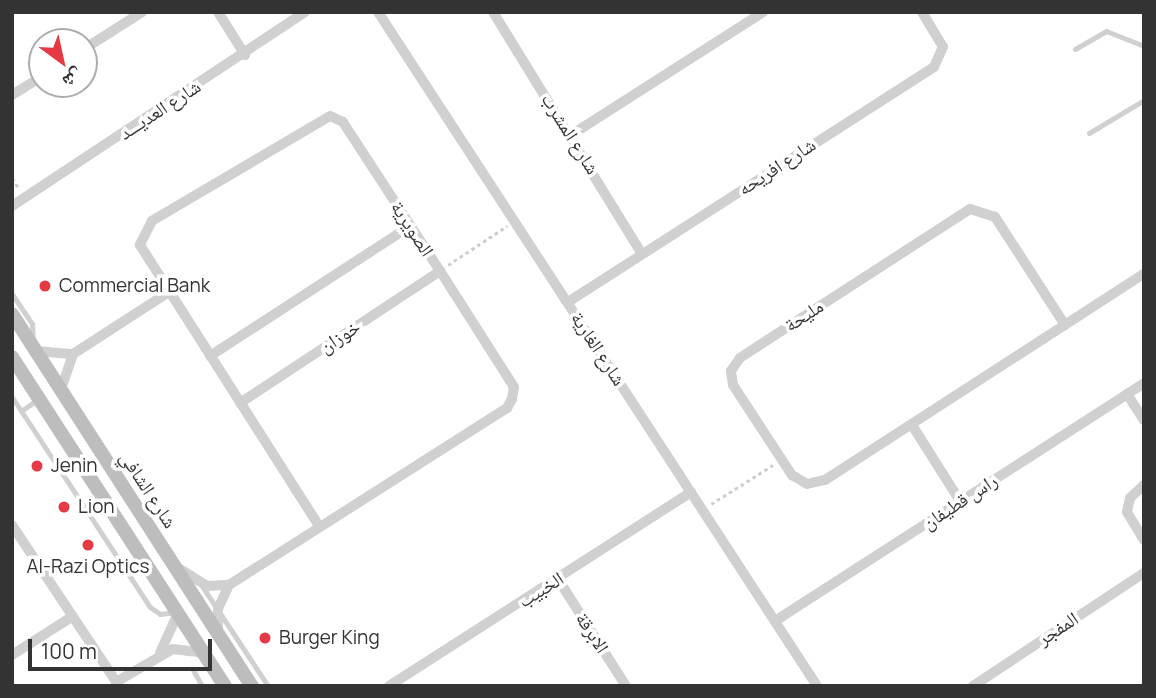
<!DOCTYPE html>
<html>
<head>
<meta charset="utf-8">
<style>
  body { margin:0 }
  #map { position:relative; width:1156px; height:698px; overflow:hidden; background:#fff; font-family:Manrope,"Noto Naskh Arabic",sans-serif }
  div>[style] { position:absolute }
  .path>* { height:2.5px; margin-top:-1.25px; transform-origin:0; background:repeating-linear-gradient(90deg,#cdcdcd 0 3.5px,transparent 0 7px) }
  .lane>* { height:5px; margin:-2.5px; padding:0 2.5px; transform-origin:2.5px; border-radius:2.5px; background:#d0d0d0 }
  .street>* { height:10px; margin:-5px; padding:0 5px; transform-origin:5px; border-radius:5px; background:#d0d0d0 }
  .secondary>* { height:14px; margin:-7px; padding:0 7px; transform-origin:7px; border-radius:7px; background:#bdbdbd }
  .dots>* { width:19px; height:19px; translate:-50% -50%; box-sizing:border-box; border:4px solid #fff; border-radius:50% }
  span { translate:-50% -50%; white-space:nowrap; text-align:center; line-height:1.15; -webkit-text-stroke:7px #fff; paint-order:stroke }
  .street-label { font-size:19px; color:#333 }
  .poi-label { font-size:19px; color:#333 }
  .left { translate:0 -50%; text-align:left }
  .frame { position:absolute; inset:0; border:14px solid #333; pointer-events:none }
  .north { position:absolute; left:28px; top:28px; width:70px; height:70px; box-sizing:border-box; background:#fff; border:2px solid #adadad; border-radius:50%; rotate:147deg; font-size:19px; font-weight:700; line-height:28px; text-align:center; color:#333 }
  .north::after { content:''; display:block; margin:auto; width:24px; height:32px; background:#e63946; clip-path:polygon(50% 0,100% 100%,50% 72%,0 100%) }
  .scale { position:absolute; left:28px; top:639px; width:184px; height:32px; box-sizing:border-box; border:4px solid #333; border-top:0; padding-left:9px; font-size:21px; line-height:24px; white-space:nowrap; color:#333; -webkit-text-stroke:5px #fff; paint-order:stroke }
</style>
</head>
<body>
<div id="map">
  <div class="path">
    <div style="left:12px;top:178px;width:14px;rotate:56deg"></div>
    <div style="left:448px;top:265px;width:71px;rotate:-33.5deg"></div>
    <div style="left:711px;top:504px;width:73px;rotate:-32.2deg"></div>
  </div>
  <div class="lane">
    <div style="left:1075px;top:49px;width:36px;rotate:-30deg"></div>
    <div style="left:1106px;top:31px;width:41px;rotate:21.5deg"></div>
    <div style="left:1089px;top:133px;width:64px;rotate:-31deg"></div>
    <div style="left:12px;top:294px;width:36px;rotate:56deg"></div>
    <div style="left:32px;top:324px;width:18px;rotate:87deg"></div>
    <div style="left:12px;top:397px;width:251px;rotate:56.7deg"></div>
    <div style="left:150px;top:607px;width:12px;rotate:35deg"></div>
    <div style="left:160px;top:614px;width:16px;rotate:-7deg"></div>
    <div style="left:21px;top:411px;width:19px;rotate:-35deg"></div>
    <div style="left:202px;top:586px;width:120px;rotate:56.6deg"></div>
    <div style="left:193px;top:670px;width:18px;rotate:61deg"></div>
  </div>
  <div class="street">
    <div style="left:218px;top:12px;width:51px;rotate:57.9deg"></div>
    <div style="left:378px;top:12px;width:804px;rotate:56.92deg"></div>
    <div style="left:493px;top:12px;width:284px;rotate:58.4deg"></div>
    <div style="left:84px;top:49px;width:69px;rotate:-32.5deg"></div>
    <div style="left:12px;top:95px;width:36px;rotate:-32deg"></div>
    <div style="left:571px;top:135px;width:228px;rotate:-32.6deg"></div>
    <div style="left:12px;top:206px;width:351px;rotate:-33.5deg"></div>
    <div style="left:568px;top:302px;width:435px;rotate:-32.7deg"></div>
    <div style="left:934px;top:67px;width:22px;rotate:-66deg"></div>
    <div style="left:943px;top:47px;width:41px;rotate:-121deg"></div>
    <div style="left:1065px;top:325px;width:129px;rotate:-122.9deg"></div>
    <div style="left:995px;top:217px;width:26px;rotate:-162deg"></div>
    <div style="left:970px;top:209px;width:274px;rotate:147.1deg"></div>
    <div style="left:740px;top:358px;width:16px;rotate:125deg"></div>
    <div style="left:731px;top:371px;width:14px;rotate:82deg"></div>
    <div style="left:733px;top:385px;width:108px;rotate:56.8deg"></div>
    <div style="left:792px;top:475px;width:17px;rotate:31deg"></div>
    <div style="left:807px;top:484px;width:18px;rotate:-13deg"></div>
    <div style="left:825px;top:480px;width:380px;rotate:-32.9deg"></div>
    <div style="left:36px;top:351px;width:37px;rotate:5deg"></div>
    <div style="left:210px;top:356px;width:239px;rotate:-33deg"></div>
    <div style="left:61px;top:389px;width:37px;rotate:-71deg"></div>
    <div style="left:73px;top:354px;width:114px;rotate:-32.9deg"></div>
    <div style="left:1127px;top:394px;width:31px;rotate:57deg"></div>
    <div style="left:240px;top:403px;width:240px;rotate:-33.4deg"></div>
    <div style="left:912px;top:425px;width:90px;rotate:57.7deg"></div>
    <div style="left:1144px;top:485px;width:19px;rotate:137deg"></div>
    <div style="left:1130px;top:498px;width:14px;rotate:102deg"></div>
    <div style="left:1127px;top:512px;width:33px;rotate:59deg"></div>
    <div style="left:12px;top:525px;width:193px;rotate:56.4deg"></div>
    <div style="left:180px;top:569px;width:32px;rotate:32deg"></div>
    <div style="left:207px;top:586px;width:22px;rotate:-3deg"></div>
    <div style="left:229px;top:585px;width:26px;rotate:115deg"></div>
    <div style="left:218px;top:609px;width:24px;rotate:90deg"></div>
    <div style="left:558px;top:579px;width:127px;rotate:57.6deg"></div>
    <div style="left:229px;top:585px;width:330px;rotate:-32.5deg"></div>
    <div style="left:507px;top:408px;width:10px;rotate:-61deg"></div>
    <div style="left:512px;top:399px;width:12px;rotate:-81deg"></div>
    <div style="left:514px;top:387px;width:138px;rotate:-122.5deg"></div>
    <div style="left:440px;top:271px;width:178px;rotate:-123.1deg"></div>
    <div style="left:343px;top:122px;width:14px;rotate:-155deg"></div>
    <div style="left:330px;top:116px;width:207px;rotate:149.5deg"></div>
    <div style="left:152px;top:221px;width:27px;rotate:117deg"></div>
    <div style="left:140px;top:245px;width:333px;rotate:57.5deg"></div>
    <div style="left:775px;top:621px;width:439px;rotate:-32.8deg"></div>
    <div style="left:160px;top:653px;width:44px;rotate:-65.8deg"></div>
    <div style="left:12px;top:655px;width:72px;rotate:-32.6deg"></div>
    <div style="left:116px;top:682px;width:66px;rotate:-30.1deg"></div>
    <div style="left:173px;top:649px;width:31px;rotate:7deg"></div>
    <div style="left:389px;top:686px;width:359px;rotate:-32.7deg"></div>
    <div style="left:973px;top:686px;width:205px;rotate:-33.5deg"></div>
  </div>
  <div class="secondary">
    <div style="left:12px;top:314px;width:443px;rotate:57.2deg"></div>
    <div style="left:12px;top:357px;width:392px;rotate:57.1deg"></div>
  </div>
  <div class="dots">
    <div style="left:45px;top:286px;background:#e63946"></div>
    <div style="left:37px;top:466px;background:#e63946"></div>
    <div style="left:64px;top:507px;background:#e63946"></div>
    <div style="left:88px;top:545px;background:#e63946"></div>
    <div style="left:265px;top:638px;background:#e63946"></div>
  </div>
  <div class="street-label">
    <span style="left:160px;top:110px;rotate:-33deg">شارع العديـــد</span>
    <span style="left:570px;top:134px;rotate:58deg">شارع المشرب</span>
    <span style="left:777px;top:167px;rotate:-33deg">شارع افريحه</span>
    <span style="left:412px;top:229px;rotate:57deg">الصويرية</span>
    <span style="left:804px;top:316px;rotate:-33deg">مليحة</span>
    <span style="left:340px;top:337px;rotate:-33deg">خوزان</span>
    <span style="left:598px;top:349px;rotate:57deg">شارع الغارية</span>
    <span style="left:148px;top:490px;rotate:57deg">شارع الشافي</span>
    <span style="left:960px;top:502px;rotate:-33deg">راس قطيفان</span>
    <span style="left:541px;top:590px;rotate:-32deg">الخبيب</span>
    <span style="left:1058px;top:629px;rotate:-33deg">المفجر</span>
    <span style="left:592px;top:633px;rotate:57deg">الابرقة</span>
  </div>
  <div class="poi-label">
    <span class="left" style="left:59px;top:286px">Commercial Bank</span>
    <span class="left" style="left:51px;top:466px">Jenin</span>
    <span class="left" style="left:78px;top:507px">Lion</span>
    <span style="left:88px;top:567px">Al-Razi Optics</span>
    <span class="left" style="left:279px;top:638px">Burger King</span>
  </div>
  <div class="frame"></div>
  <div class="north">ش</div>
  <div class="scale">100 m</div>
</div>
</body>
</html>
